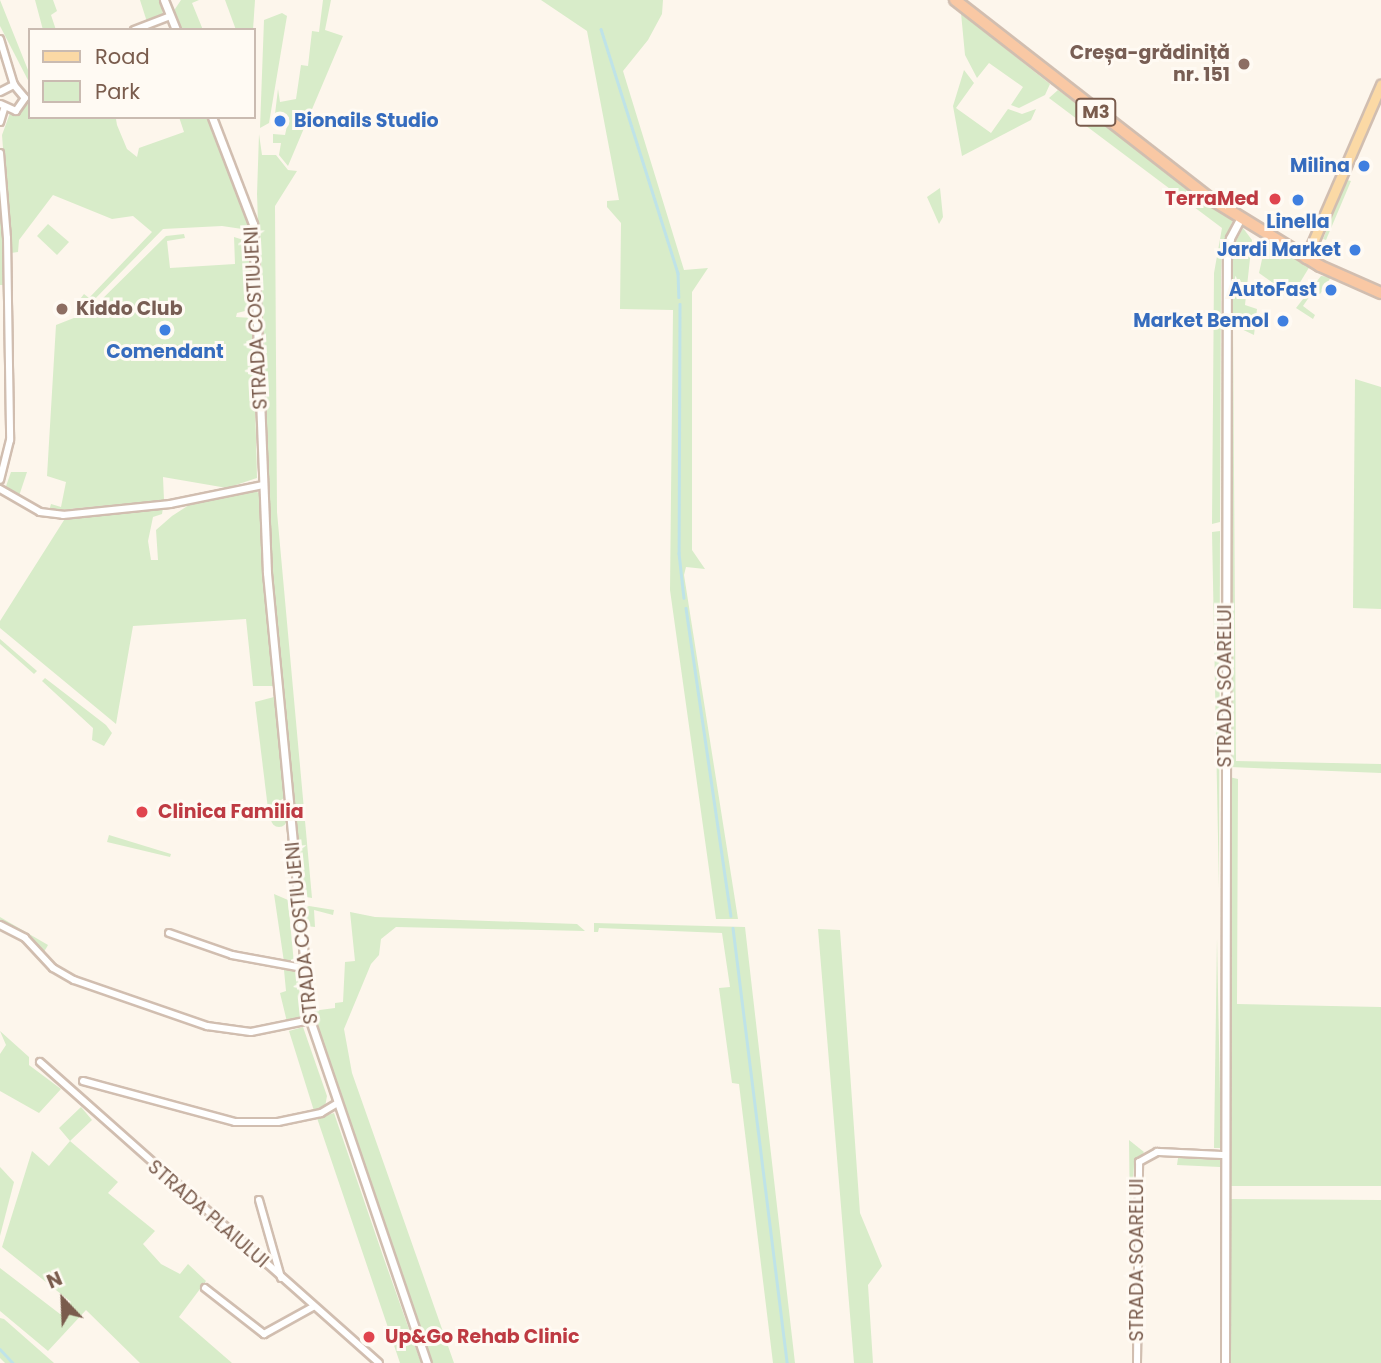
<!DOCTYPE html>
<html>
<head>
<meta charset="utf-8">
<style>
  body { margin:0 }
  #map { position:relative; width:1381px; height:1363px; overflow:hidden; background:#fdf6ec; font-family:Poppins,sans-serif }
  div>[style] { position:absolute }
  .green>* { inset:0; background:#d8ecc9 }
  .round { border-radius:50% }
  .stream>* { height:2.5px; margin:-1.25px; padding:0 1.25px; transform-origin:1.25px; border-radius:1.25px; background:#bfe3e8 }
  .roads { filter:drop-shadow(2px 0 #d1beb0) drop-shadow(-2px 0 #d1beb0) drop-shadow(0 2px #d1beb0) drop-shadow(0 -2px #d1beb0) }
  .minor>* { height:6px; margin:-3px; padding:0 3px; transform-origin:3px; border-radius:3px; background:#fff }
  .tertiary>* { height:7px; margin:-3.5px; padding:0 3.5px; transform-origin:3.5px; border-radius:3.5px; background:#fff }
  .primary>* { height:9px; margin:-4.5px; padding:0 4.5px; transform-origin:4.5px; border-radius:4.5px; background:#fbd9a5 }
  .trunk>* { height:10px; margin:-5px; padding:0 5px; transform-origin:5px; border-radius:5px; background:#f9c8a4 }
  .dots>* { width:19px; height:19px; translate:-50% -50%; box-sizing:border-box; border:4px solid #fffaf3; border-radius:50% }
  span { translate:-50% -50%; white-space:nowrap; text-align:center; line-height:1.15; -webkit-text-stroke:6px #fffaf3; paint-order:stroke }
  .shield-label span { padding:2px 5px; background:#fffaf3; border:2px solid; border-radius:5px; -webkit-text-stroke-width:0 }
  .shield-label { font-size:18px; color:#7a5c4d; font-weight:700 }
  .education-label { font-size:19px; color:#785e54; font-weight:700 }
  .right { translate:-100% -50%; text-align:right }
  .left { translate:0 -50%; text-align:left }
  .shop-label { font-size:19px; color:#366cbe; font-weight:700 }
  .health-label { font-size:19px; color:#be3a42; font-weight:700 }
  .street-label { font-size:19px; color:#7a5c4d }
  .legend { position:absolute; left:28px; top:28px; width:228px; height:91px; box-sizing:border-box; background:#fffaf3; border:2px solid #cabbb1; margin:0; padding:9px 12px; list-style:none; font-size:21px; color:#7a5c4d }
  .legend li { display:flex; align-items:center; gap:14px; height:35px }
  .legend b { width:35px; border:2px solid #cabbb1 }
  .north { position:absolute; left:28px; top:1265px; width:70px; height:70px; -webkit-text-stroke:5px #fffaf3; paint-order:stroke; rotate:337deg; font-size:19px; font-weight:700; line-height:28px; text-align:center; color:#7a5c4d }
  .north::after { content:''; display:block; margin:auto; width:24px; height:32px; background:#7a5c4d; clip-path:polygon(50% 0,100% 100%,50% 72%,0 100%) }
</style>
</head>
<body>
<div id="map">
  <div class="green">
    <div style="clip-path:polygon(0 0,30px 75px,30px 84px,0 26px)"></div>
    <div style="clip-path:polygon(35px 0,53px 0,57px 11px,51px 15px,56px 30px,43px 30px)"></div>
    <div style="clip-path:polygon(140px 0,161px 0,163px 15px,147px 22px)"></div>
    <div style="clip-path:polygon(181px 0,199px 0,192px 3px,203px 30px,180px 30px,173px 12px)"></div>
    <div style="clip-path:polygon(225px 0,255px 0,253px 30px,236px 30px)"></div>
    <div style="clip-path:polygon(323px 0,331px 0,325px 30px,343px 36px,288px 166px,279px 155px,281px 143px,273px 143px,273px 134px,285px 135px,289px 117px,275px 114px,278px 89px,280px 102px,296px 99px,301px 65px,308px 66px,312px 31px,319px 32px)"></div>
    <div style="clip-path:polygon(541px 0,663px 0,662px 14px,648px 40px,623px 71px,684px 270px,708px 268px,692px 292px,692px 550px,705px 569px,686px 567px,684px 575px,738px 919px,716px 919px,670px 590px,673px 310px,620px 309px,621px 223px,607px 207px,607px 201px,619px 200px,587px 31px)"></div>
    <div style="clip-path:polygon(282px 13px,287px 16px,269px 123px,260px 128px,264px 20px)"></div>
    <div style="clip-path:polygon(961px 13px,1050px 84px,1045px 95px,1019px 108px,1011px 105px,1023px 87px,989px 63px,977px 78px,965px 55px)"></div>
    <div style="clip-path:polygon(964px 70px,974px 83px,956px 108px,991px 133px,1008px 109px,1022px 114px,1036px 109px,1031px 120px,962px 156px,953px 106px)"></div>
    <div style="clip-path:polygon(1058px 90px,1233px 220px,1222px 247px,1221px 276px,1220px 522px,1212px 524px,1214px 273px,1222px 228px,1049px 98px)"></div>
    <div style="clip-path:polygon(30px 103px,30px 117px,121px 117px,116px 119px,117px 125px,127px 149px,137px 157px,139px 148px,184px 132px,179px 117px,208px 117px,246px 210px,249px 230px,222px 226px,163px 229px,91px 303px,81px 307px,77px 303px,84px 294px,89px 298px,152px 232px,133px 216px,112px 219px,53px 195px,19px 240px,18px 252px,11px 253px,2px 135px,10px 113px)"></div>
    <div style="clip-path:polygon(259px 134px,262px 155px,276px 155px,288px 170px,297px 171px,275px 206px,277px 512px,312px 898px,301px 896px,270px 573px,257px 194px)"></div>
    <div style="clip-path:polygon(0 175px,5px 247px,4px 285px,0 285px)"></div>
    <div style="clip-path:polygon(1347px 180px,1351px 181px,1326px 240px,1323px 239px)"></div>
    <div style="clip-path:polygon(940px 188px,943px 217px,939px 224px,927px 197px)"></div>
    <div style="clip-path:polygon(48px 224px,69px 242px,57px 255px,37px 236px)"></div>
    <div style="clip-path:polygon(1243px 228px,1252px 240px,1245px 305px,1257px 309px,1254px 335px,1233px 325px,1236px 761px,1381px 764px,1381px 773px,1230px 767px,1229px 300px,1231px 250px)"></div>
    <div style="clip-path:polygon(184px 234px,185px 238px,167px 241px,170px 268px,235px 264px,234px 237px,250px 242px,253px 309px,237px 313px,236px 317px,253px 318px,257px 478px,227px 488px,163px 477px,164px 500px,49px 511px,51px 504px,61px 507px,66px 482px,47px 476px,56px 325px,89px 312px,166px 236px)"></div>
    <div style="clip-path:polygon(1266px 241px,1310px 266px,1296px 289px,1284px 291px,1259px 273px)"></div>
    <div style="clip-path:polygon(1321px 276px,1331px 277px,1320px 294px,1314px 290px,1303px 306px,1315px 315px,1313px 319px,1296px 308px)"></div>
    <div style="clip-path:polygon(1355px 379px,1381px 387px,1381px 609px,1353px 608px)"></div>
    <div style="clip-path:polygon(11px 472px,27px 472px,19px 496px,5px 489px)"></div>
    <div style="clip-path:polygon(255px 491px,259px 493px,273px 686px,253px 686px,246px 619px,133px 626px,116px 724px,0 628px,0 621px,66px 517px,163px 508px,162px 514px,153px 517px,148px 541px,151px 560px,158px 560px,156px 530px,172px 516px,189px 505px)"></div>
    <div style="clip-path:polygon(1220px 531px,1219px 888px,1212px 532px)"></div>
    <div style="clip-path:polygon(0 639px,37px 671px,34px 674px,0 644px)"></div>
    <div style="clip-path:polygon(45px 678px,106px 725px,112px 733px,104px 746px,92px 740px,93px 728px,42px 681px)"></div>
    <div style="clip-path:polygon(274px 697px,284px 798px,268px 809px,255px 702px)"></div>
    <div style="clip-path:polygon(1229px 777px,1238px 779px,1237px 1004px,1381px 1007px,1381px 1186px,1227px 1186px)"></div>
    <div class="round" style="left:271px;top:811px;width:16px;height:16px"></div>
    <div style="clip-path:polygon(109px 835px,171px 854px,170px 857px,107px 842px)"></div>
    <div style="clip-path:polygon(274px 894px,288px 900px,294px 964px,284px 962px)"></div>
    <div style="clip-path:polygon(309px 906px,334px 910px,333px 915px,314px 910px,315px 927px,306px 926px,302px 909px)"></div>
    <div style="clip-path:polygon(350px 912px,375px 917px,577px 924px,585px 931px,396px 927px,381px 939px,379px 955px,371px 964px,344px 1029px,352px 1073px,454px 1363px,431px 1363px,312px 1011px,335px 1008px,335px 1003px,343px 1002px,345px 962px,355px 961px)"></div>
    <div style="clip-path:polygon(0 917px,48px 945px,44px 952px,0 921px)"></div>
    <div style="clip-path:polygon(594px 923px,745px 927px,795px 1363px,773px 1363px,739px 1084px,732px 1083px,719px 988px,730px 987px,722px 933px,599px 928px,598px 932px,594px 932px)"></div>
    <div style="clip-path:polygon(818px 929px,840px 930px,860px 1213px,882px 1266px,868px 1285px,873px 1363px,854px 1363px)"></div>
    <div style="clip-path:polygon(1217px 938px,1221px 1148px,1214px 1148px)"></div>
    <div style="clip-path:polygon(284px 970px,297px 971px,302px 1013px,300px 1020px,288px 1026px,280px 993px,286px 991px)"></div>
    <div style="clip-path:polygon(303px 1027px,327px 1096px,325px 1107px,314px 1111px,289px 1031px)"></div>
    <div style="clip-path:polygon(0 1031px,29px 1057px,29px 1065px,61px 1089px,39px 1113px,0 1091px,0 1054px,6px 1045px)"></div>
    <div style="clip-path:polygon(81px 1107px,92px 1120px,70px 1141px,118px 1182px,108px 1193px,155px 1231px,143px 1244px,161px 1264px,180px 1274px,188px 1264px,206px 1281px,179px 1317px,232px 1363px,140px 1363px,86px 1310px,48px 1351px,0 1311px,0 1268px,60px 1314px,71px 1302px,2px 1247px,32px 1151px,49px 1166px,70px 1141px,59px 1128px)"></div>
    <div style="clip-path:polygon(334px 1113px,383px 1256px,421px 1363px,400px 1363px,317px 1118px)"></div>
    <div style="clip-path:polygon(1129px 1140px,1144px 1152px,1134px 1166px,1130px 1221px)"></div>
    <div style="clip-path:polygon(1178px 1158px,1220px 1160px,1220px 1167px,1177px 1165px)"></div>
    <div style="clip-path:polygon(0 1167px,14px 1182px,0 1236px)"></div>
    <div style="clip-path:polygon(1228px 1199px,1381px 1200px,1381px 1363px,1228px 1363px)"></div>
    <div style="clip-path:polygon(0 1318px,4px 1319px,54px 1363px,5px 1363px,0 1358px)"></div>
  </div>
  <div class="stream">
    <div style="left:601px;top:29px;width:256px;rotate:72.5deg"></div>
    <div style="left:678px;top:273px;width:24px;rotate:88deg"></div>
    <div style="left:680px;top:304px;width:249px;rotate:90.2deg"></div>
    <div style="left:679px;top:553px;width:45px;rotate:83.7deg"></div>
    <div style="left:686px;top:608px;width:311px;rotate:81.7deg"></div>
    <div style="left:733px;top:928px;width:438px;rotate:82.9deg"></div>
    <div style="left:0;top:1349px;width:19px;rotate:47deg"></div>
  </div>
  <div class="roads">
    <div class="minor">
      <div style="left:134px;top:30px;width:39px;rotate:-21deg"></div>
      <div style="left:0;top:39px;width:48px;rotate:73.1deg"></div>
      <div style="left:0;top:92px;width:16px;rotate:-27deg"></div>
      <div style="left:14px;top:85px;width:17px;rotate:50deg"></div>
      <div style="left:25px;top:98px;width:16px;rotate:125deg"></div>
      <div style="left:16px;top:111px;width:17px;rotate:-156deg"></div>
      <div style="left:0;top:122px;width:14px;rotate:-73deg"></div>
      <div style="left:0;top:153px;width:85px;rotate:85.3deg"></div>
      <div style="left:7px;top:238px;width:202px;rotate:89.1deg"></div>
      <div style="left:10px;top:440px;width:41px;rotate:104deg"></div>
      <div style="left:0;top:489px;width:46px;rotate:29.9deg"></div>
      <div style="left:40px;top:512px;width:23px;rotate:7deg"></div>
      <div style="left:63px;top:515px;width:108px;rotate:-5.9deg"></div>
      <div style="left:170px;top:504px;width:95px;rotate:-11.5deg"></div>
      <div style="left:0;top:925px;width:28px;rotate:27deg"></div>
      <div style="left:25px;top:938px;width:41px;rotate:47deg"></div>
      <div style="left:53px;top:968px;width:24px;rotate:30deg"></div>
      <div style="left:74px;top:980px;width:141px;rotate:19.1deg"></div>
      <div style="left:207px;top:1026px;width:44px;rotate:7.8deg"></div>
      <div style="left:251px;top:1032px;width:60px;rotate:-11.5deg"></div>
      <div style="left:169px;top:933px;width:67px;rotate:19.2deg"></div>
      <div style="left:232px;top:955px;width:72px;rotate:10.4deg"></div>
      <div style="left:40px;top:1062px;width:453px;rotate:41.6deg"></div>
      <div style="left:83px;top:1081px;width:157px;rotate:15.1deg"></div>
      <div style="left:235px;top:1122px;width:43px"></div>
      <div style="left:278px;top:1122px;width:44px;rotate:-11.8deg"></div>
      <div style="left:321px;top:1113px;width:17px;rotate:-31deg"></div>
      <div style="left:259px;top:1200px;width:81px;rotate:74.2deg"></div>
      <div style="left:205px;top:1288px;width:75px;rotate:37.9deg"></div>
      <div style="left:264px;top:1334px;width:56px;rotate:-28.9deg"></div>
      <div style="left:1137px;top:1363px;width:201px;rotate:-89.4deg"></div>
      <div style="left:1139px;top:1162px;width:21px;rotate:-29deg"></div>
      <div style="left:1157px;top:1152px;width:67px;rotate:2.6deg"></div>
    </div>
    <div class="tertiary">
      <div style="left:164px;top:0;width:32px;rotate:68deg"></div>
      <div style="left:212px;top:117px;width:115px;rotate:69deg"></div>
      <div style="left:253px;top:224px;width:349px;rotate:87.7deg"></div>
      <div style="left:267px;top:573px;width:449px;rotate:84.5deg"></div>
      <div style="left:310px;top:1020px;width:362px;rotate:71.2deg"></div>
      <div style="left:1225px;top:1363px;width:1105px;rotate:-89.9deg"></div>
      <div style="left:1227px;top:258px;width:20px;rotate:-81deg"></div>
      <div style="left:1230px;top:238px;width:21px;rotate:-62deg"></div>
    </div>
    <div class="primary">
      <div style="left:1306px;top:258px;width:189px;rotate:-66.6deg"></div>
    </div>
    <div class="trunk">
      <div style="left:955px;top:0;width:324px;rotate:37.9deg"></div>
      <div style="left:1211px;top:199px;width:128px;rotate:31.6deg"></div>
      <div style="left:1320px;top:266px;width:67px;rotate:23.9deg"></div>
    </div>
  </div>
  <div class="dots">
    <div style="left:1244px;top:64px;background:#8d6e63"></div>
    <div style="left:280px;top:121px;background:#3f7fe0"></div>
    <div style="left:1364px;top:166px;background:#3f7fe0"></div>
    <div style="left:1275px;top:199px;background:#e0444e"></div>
    <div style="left:1298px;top:200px;background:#3f7fe0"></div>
    <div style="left:1355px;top:250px;background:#3f7fe0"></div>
    <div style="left:1331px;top:290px;background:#3f7fe0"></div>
    <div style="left:62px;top:309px;background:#8d6e63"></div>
    <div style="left:1283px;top:321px;background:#3f7fe0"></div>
    <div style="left:165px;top:330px;background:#3f7fe0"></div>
    <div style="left:142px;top:812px;background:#e0444e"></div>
    <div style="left:369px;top:1337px;background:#e0444e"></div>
  </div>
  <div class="shield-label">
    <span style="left:1096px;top:112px">M3</span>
  </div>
  <div class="education-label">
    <span class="right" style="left:1230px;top:64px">Creșa-grădiniță<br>nr. 151</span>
    <span class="left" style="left:76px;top:309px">Kiddo Club</span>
  </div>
  <div class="shop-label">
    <span class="left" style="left:294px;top:121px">Bionails Studio</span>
    <span class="right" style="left:1350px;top:166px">Milina</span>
    <span style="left:1298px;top:222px">Linella</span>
    <span class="right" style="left:1341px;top:250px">Jardi Market</span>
    <span class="right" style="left:1317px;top:290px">AutoFast</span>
    <span class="right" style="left:1269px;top:321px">Market Bemol</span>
    <span style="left:165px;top:352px">Comendant</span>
  </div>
  <div class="health-label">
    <span class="right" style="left:1259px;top:199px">TerraMed</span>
    <span class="left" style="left:158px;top:812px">Clinica Familia</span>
    <span class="left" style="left:385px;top:1337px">Up&amp;Go Rehab Clinic</span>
  </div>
  <div class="street-label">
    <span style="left:256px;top:318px;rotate:-93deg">STRADA COSTIUJENI</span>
    <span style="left:1225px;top:686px;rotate:-90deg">STRADA SOARELUI</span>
    <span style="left:302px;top:933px;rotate:-96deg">STRADA COSTIUJENI</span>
    <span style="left:208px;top:1214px;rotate:41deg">STRADA PLAIULUI</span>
    <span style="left:1137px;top:1260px;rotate:-90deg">STRADA SOARELUI</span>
  </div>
  <ul class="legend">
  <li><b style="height:9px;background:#fbd9a5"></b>Road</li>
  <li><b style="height:19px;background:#d8ecc9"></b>Park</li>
  </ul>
  <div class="north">N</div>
</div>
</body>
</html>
